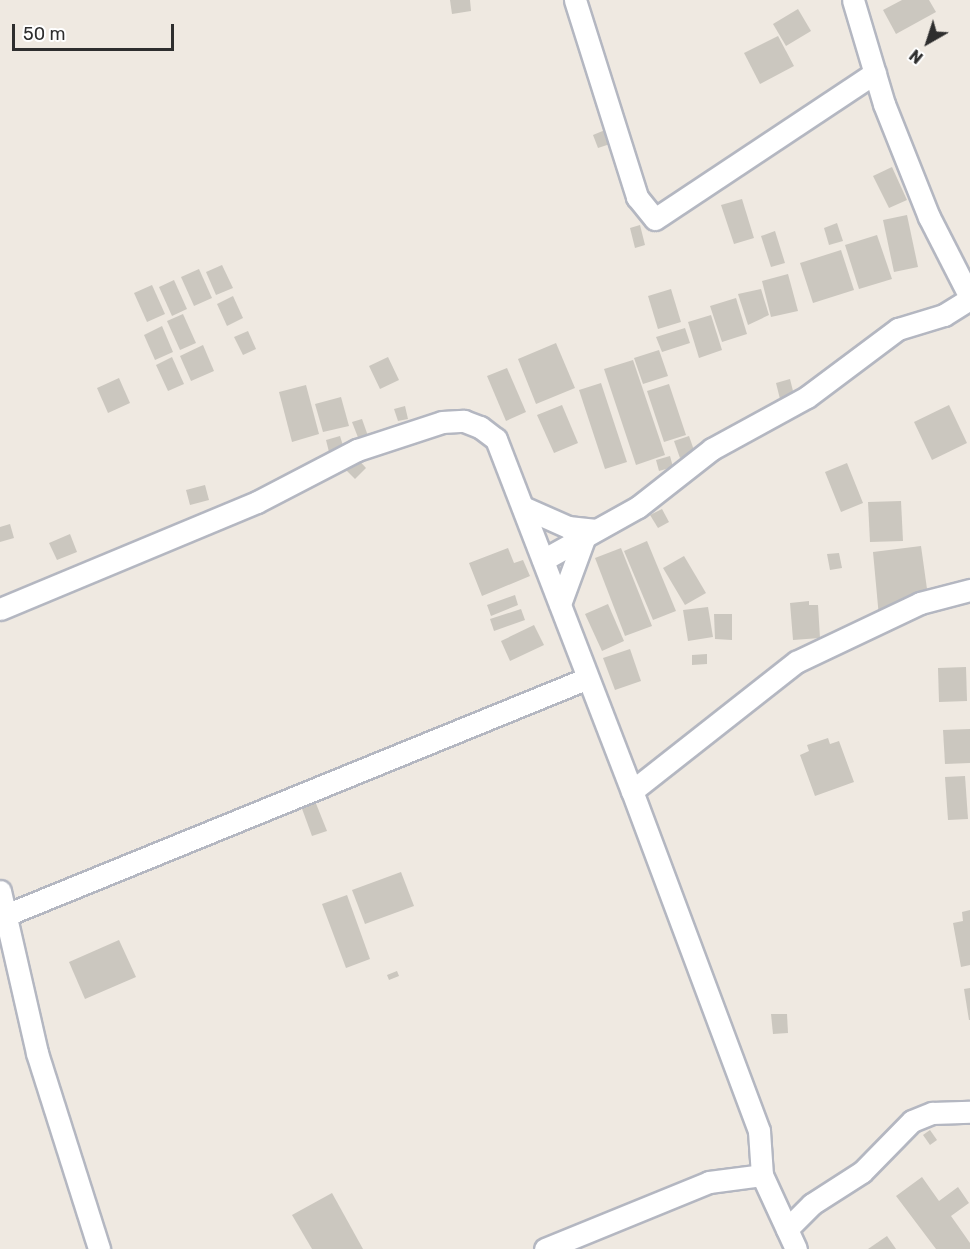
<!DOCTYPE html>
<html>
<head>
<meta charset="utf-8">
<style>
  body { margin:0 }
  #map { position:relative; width:970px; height:1249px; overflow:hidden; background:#efe9e1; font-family:Rubik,sans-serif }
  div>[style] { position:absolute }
  .building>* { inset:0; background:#cbc7bf }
  .roads { filter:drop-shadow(2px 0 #b4b7c1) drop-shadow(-2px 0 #b4b7c1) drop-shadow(0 2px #b4b7c1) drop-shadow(0 -2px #b4b7c1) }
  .minor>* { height:21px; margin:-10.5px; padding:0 10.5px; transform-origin:10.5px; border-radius:10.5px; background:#fff }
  span { translate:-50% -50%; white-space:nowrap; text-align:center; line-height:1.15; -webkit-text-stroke:5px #fff; paint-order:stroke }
  .north { position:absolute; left:898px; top:12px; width:60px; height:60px; -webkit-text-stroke:4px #fff; paint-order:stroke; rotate:219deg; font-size:16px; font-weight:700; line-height:24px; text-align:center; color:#2e2e2e }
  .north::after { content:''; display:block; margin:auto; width:21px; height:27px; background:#2e2e2e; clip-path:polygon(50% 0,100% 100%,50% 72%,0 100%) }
  .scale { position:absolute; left:12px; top:24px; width:162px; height:27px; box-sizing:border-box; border:3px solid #2e2e2e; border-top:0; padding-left:8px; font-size:18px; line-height:21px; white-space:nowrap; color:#2e2e2e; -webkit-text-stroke:4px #fff; paint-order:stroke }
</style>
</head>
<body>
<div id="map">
  <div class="building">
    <div style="clip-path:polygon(450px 0,470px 0,471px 11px,452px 14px)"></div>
    <div style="clip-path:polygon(902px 0,929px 0,936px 12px,896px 34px,883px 10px)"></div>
    <div style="clip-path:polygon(798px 9px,811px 31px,786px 46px,773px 24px)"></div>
    <div style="clip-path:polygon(778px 36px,794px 66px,760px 84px,744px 53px)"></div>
    <div style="clip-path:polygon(605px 130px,610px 144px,598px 148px,593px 135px)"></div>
    <div style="clip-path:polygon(892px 167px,907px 200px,889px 208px,873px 176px)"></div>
    <div style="clip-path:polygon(742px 199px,754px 238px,734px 244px,721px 205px)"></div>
    <div style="clip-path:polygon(907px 215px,918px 267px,894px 272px,883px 220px)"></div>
    <div style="clip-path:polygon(837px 223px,843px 241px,829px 245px,824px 228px)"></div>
    <div style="clip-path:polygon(640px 225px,645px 245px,635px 248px,630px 228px)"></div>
    <div style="clip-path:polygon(775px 231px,785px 263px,771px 267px,761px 236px)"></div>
    <div style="clip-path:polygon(877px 235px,892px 279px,859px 289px,845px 245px)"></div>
    <div style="clip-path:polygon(841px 250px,854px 290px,813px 303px,800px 263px)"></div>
    <div style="clip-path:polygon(222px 265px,233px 288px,216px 295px,206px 272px)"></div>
    <div style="clip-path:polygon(199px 269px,212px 298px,194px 306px,181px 277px)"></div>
    <div style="clip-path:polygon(788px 274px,798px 311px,771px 317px,762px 281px)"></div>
    <div style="clip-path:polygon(174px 280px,187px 309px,172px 316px,159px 287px)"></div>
    <div style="clip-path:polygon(152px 285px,165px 314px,147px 322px,134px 293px)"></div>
    <div style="clip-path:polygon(671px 289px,681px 322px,658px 329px,648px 296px)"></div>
    <div style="clip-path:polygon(761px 289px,769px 315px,748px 325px,738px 294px)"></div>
    <div style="clip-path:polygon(233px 296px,243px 318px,227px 326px,217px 304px)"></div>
    <div style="clip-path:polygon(736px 298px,747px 334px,722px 342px,710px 306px)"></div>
    <div style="clip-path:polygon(183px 314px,196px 343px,180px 350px,167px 321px)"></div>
    <div style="clip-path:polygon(711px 315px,722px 350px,699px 358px,688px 322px)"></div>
    <div style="clip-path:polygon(162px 326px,173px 352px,155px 360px,144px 335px)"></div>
    <div style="clip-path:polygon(685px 328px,690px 343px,662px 352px,656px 337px)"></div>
    <div style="clip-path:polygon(248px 331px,256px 349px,243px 355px,234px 337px)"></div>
    <div style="clip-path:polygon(556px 343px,575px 388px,536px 404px,518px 359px)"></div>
    <div style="clip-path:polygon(203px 345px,214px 371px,191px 381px,180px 356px)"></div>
    <div style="clip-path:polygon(659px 350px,668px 376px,643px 384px,634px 358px)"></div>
    <div style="clip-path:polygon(172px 357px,184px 384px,168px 391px,156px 365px)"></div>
    <div style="clip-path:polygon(388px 357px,399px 380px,380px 389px,369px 366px)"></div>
    <div style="clip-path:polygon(633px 360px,665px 455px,636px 465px,604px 369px)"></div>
    <div style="clip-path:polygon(507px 368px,526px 412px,506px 421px,487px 376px)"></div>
    <div style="clip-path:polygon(119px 378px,130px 403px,108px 413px,97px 388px)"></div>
    <div style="clip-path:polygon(790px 379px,794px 395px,780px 399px,776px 383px)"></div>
    <div style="clip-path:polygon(601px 383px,627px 462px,605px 469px,579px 390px)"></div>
    <div style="clip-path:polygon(669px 384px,686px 435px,664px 442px,647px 391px)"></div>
    <div style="clip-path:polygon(306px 385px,319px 434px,292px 442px,279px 392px)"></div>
    <div style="clip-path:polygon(341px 397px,349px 426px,323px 432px,315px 404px)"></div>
    <div style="clip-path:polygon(562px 405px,578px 443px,554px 453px,537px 415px)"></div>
    <div style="clip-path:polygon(949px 405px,967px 443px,932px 460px,914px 422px)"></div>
    <div style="clip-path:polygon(405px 406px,408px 419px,398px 421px,394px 409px)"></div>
    <div style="clip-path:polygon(362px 419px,368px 436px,359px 440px,352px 422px)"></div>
    <div style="clip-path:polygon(340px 436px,345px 452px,330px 456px,326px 440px)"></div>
    <div style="clip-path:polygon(689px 436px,695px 453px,680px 458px,674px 441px)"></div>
    <div style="clip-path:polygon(355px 456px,366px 468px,355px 479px,344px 468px)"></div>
    <div style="clip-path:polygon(670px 456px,673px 467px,659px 471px,656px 460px)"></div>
    <div style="clip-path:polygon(847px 463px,863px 503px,841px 512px,825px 472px)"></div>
    <div style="clip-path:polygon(205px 485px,209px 500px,190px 505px,186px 490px)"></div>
    <div style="clip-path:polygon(901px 501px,903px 541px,870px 542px,868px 502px)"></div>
    <div style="clip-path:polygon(662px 509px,669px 522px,658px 528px,650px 515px)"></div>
    <div style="clip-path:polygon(10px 524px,14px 538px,0 542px,0 527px)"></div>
    <div style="clip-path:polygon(70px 534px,77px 552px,57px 560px,49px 543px)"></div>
    <div style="clip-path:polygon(647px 541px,676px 611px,653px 620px,624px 551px)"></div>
    <div style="clip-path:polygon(921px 546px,927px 589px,879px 617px,873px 552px)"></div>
    <div style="clip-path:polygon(508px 548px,514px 563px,523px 560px,530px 576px,482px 596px,469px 563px)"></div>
    <div style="clip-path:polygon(621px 548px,652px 626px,625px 636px,595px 558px)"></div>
    <div style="clip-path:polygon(839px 553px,842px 568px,830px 570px,827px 554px)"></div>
    <div style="clip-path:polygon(684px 556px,706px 593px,685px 605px,663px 568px)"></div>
    <div style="clip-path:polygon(515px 595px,518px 605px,491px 616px,487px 605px)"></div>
    <div style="clip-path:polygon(809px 601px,809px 605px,818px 605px,820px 638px,793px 640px,790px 603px)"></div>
    <div style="clip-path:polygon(608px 604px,624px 641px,602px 651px,585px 614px)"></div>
    <div style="clip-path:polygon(708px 607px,713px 637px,688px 641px,683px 610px)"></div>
    <div style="clip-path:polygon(521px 609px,525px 620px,494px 631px,490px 619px)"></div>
    <div style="clip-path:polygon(714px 614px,732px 614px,732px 640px,715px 639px)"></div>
    <div style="clip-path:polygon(534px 625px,544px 645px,510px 661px,501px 641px)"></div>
    <div style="clip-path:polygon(630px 649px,641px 681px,615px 690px,603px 658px)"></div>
    <div style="clip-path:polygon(707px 654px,707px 664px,692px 665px,692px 655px)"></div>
    <div style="clip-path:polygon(966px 667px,967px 701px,939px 702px,938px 668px)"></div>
    <div style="clip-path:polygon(970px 729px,970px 763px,945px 764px,943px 730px)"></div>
    <div style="clip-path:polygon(828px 738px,830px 744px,839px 741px,854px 782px,815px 796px,800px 755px,809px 751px,807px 745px)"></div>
    <div style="clip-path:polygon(965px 776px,968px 819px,948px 820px,945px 777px)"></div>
    <div style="clip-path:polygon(315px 801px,327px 831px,312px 836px,301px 806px)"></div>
    <div style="clip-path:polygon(401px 872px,414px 906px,365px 924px,352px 890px)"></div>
    <div style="clip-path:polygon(347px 895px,370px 959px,346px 968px,322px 904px)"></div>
    <div style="clip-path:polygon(970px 910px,970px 965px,961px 967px,953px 923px,963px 921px,962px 912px)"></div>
    <div style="clip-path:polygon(119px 940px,136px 977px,85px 999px,69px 962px)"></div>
    <div style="clip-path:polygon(397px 971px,399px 976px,389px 980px,387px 975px)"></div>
    <div style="clip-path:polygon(970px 988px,970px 1020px,969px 1020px,964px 989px)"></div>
    <div style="clip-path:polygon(771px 1014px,787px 1014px,788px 1033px,773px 1034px)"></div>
    <div style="clip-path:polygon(930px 1130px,937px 1140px,930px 1145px,923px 1135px)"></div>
    <div style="clip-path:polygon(922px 1177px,939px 1201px,958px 1187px,969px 1203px,951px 1216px,970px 1243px,970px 1249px,936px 1249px,896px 1196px)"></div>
    <div style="clip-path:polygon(332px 1193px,363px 1249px,312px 1249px,292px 1215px)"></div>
    <div style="clip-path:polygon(887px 1236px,896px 1249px,868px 1249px)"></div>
  </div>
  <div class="roads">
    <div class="minor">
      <div style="left:575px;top:0;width:207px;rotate:72.5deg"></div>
      <div style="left:637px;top:197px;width:28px;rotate:51deg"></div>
      <div style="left:655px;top:219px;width:264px;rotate:-33.6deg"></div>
      <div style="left:853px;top:0;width:109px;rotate:73.4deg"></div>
      <div style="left:884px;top:104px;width:122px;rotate:68.3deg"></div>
      <div style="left:929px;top:217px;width:90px;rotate:62.9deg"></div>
      <div style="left:523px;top:507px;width:49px;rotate:24deg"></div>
      <div style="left:568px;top:527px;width:28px;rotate:6deg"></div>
      <div style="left:543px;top:560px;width:109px;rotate:-29.2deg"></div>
      <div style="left:638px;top:507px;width:94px;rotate:-38.1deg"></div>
      <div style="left:712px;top:449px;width:108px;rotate:-28.7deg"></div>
      <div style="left:807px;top:397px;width:114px;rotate:-36.8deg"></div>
      <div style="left:898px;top:329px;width:48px;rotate:-16.9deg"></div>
      <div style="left:944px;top:315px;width:31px;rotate:-32deg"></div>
      <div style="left:560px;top:604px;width:72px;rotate:-69.8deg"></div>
      <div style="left:0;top:609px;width:278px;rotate:-22.6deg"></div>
      <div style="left:257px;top:502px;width:113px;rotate:-27.5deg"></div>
      <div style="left:357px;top:450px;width:89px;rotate:-18.2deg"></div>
      <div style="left:442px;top:422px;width:22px;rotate:-3deg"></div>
      <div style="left:464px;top:421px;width:17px;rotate:21deg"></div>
      <div style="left:480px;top:427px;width:20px;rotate:37deg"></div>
      <div style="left:496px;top:439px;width:377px;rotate:68.9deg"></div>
      <div style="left:632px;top:791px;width:363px;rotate:69.5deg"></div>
      <div style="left:759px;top:1131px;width:44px;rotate:86.1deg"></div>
      <div style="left:632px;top:791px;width:209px;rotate:-38.2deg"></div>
      <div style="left:796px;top:662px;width:137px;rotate:-25.4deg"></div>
      <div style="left:920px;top:603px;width:52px;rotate:-14.6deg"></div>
      <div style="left:0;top:891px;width:166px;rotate:77.1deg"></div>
      <div style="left:37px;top:1053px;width:206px;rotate:72.4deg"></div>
      <div style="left:6px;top:915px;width:628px;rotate:-22.16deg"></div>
      <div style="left:787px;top:1229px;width:35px;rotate:-45deg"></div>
      <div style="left:812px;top:1204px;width:59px;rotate:-32.6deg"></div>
      <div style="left:862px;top:1172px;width:71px;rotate:-45.6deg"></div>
      <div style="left:912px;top:1121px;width:22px;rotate:-22deg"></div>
      <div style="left:932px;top:1113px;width:38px;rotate:-2deg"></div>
      <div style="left:545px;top:1249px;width:177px;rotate:-22.2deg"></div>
      <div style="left:709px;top:1182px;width:53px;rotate:-7.5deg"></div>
      <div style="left:762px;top:1175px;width:81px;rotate:65.3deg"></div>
    </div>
  </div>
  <div class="north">N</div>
  <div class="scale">50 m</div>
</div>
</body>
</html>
